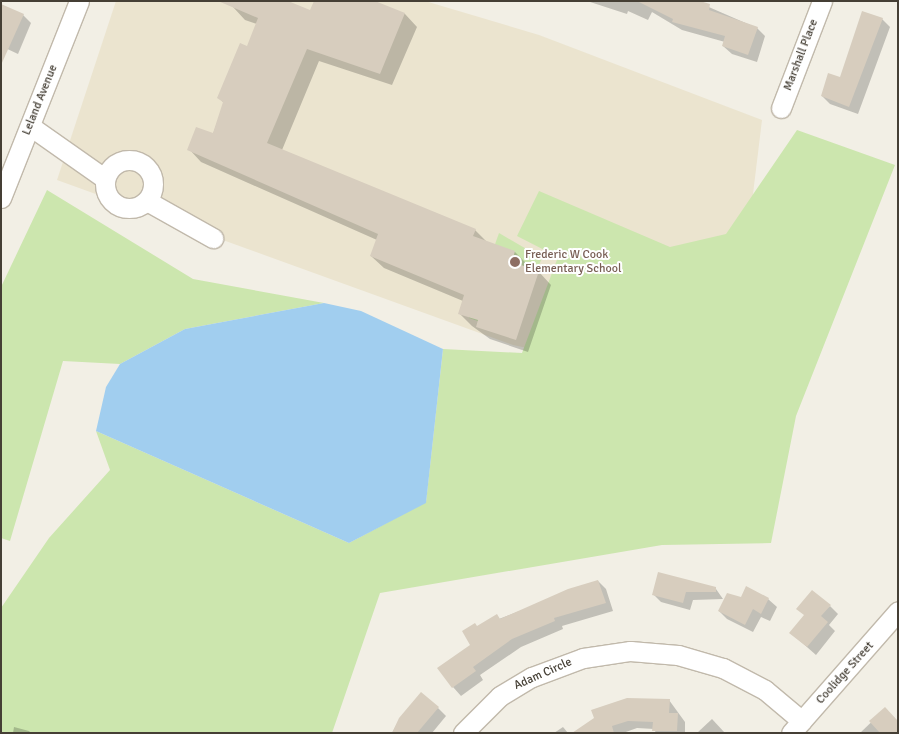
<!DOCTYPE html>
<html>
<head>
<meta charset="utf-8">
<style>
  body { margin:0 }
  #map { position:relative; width:899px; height:734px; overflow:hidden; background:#f2efe5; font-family:Signika,sans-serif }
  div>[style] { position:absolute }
  .education>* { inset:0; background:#ebe4cf }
  .green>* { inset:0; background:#cce6ae }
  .water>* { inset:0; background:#a1ceef }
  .shadow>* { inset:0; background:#0003 }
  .building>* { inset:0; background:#d7cdbe }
  .roads { filter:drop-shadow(1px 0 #c1b9ab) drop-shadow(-1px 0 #c1b9ab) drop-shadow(0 1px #c1b9ab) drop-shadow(0 -1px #c1b9ab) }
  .minor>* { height:19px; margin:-9.5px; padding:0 9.5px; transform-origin:9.5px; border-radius:9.5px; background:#fff }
  .minor>.ring { margin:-9.5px; padding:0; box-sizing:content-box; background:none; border:19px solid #fff; border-radius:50% }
  .dots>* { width:14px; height:14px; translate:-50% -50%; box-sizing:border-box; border:2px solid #fff; border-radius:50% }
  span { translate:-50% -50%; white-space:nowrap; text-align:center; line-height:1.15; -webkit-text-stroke:4px #fff; paint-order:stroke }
  .street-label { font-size:12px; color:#453f35 }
  .education-label { font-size:12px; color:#785e54 }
  .left { translate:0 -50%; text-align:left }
  .frame { position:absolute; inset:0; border:2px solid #453f35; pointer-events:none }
</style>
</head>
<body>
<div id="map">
  <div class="education">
    <div style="clip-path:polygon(116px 1px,425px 1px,539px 35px,762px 120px,729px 391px,513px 345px,57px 180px)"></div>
  </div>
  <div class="green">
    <div style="clip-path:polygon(797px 130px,895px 165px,796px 416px,771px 543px,662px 545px,380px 593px,332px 733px,1px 733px,1px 608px,49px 538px,110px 470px,96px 431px,349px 543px,426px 502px,443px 349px,522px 353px,558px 257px,517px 236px,539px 191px,670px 247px,726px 234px)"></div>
    <div style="clip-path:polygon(47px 190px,193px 279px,324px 303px,185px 329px,120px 364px,63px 361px,10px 541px,1px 538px,1px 287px)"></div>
    <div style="clip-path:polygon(499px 233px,542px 258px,511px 332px,469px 318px)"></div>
  </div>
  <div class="water">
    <div style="clip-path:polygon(324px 303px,361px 311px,443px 349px,426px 503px,349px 543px,96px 431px,106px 387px,120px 364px,185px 329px)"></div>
  </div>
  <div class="shadow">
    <div style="clip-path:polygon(234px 1px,310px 12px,372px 1px,405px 14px,417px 27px,392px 85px,319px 61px,282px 150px,475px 230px,488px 243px,515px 252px,527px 264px,526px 268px,539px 272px,551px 285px,528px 352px,490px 339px,472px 326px,459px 313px,463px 301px,384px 268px,371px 256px,377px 240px,201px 162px,189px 149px,213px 134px,224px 103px,218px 97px,248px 48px,257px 24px,245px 20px,233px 7px)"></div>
    <div style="clip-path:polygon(587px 1px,695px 1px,757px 28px,765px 36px,757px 62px,732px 54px,723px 46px,725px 42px,682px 30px,652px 12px,648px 20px,628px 11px,627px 14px)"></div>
    <div style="clip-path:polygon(23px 15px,31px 23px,18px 54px,1px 46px)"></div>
    <div style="clip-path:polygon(882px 19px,890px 27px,858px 114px,830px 104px,822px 96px,840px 79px)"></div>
    <div style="clip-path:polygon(598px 581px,606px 589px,613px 611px,562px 626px,563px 629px,521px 647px,480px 675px,483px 680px,461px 696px,453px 687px,478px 627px)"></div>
    <div style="clip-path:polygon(716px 589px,723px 599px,693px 600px,690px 610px,661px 602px,653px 594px)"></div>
    <div style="clip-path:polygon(768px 599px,777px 607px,770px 621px,761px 617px,753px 632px,727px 619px,719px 611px)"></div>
    <div style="clip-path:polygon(830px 606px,838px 614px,829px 625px,835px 631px,816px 655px,791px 633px)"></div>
    <div style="clip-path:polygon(669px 700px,685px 722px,685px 733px,656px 733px,654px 729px,637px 728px,623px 733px,574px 733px)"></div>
    <div style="clip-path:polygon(438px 708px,446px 716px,432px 733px,392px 733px,400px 718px)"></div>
    <div style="clip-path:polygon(885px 709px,898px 733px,860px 733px)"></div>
    <div style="clip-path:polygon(712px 719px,725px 733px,697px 733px)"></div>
    <div style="clip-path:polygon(14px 727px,29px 731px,31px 733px,13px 733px)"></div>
    <div style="clip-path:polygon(563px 727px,568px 733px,554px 733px)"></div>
  </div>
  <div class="building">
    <div style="clip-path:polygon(218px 1px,288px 1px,310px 10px,314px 1px,375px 1px,405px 13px,380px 74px,307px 49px,267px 143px,476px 229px,473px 236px,515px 251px,512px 262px,539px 271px,516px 340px,476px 327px,478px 320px,458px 314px,464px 295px,370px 256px,378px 234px,187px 150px,196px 127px,213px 133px,223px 102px,217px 98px,240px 43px,247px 46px,258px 18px)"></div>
    <div style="clip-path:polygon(637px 1px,700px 1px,710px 4px,709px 10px,758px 27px,748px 55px,722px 46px,725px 36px,672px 22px,673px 19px)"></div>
    <div style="clip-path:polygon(1px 4px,24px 14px,1px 65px)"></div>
    <div style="clip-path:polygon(862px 11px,883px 18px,849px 107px,821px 96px,828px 73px,840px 77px)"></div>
    <div style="clip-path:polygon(658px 572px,716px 587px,716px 592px,686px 592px,683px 603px,652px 595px)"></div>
    <div style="clip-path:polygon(598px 580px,606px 603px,554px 618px,555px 621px,512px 639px,473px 667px,476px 671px,452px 688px,437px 668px,470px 645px,462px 631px,475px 623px,477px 626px,497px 614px,500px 619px,568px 589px)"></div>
    <div style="clip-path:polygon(746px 586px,769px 598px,761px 614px,753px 609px,745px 625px,718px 611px,727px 593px,741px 597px)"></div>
    <div style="clip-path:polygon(812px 590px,831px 605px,821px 616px,828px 622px,807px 647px,789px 633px,804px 615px,796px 609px)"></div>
    <div style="clip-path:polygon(421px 692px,439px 707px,417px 733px,392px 733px,399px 718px)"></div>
    <div style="clip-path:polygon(627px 698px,670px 699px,669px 713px,678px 713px,677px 731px,652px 731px,653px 722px,628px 721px,612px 726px,614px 733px,572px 733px,594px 718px,591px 710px)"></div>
    <div style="clip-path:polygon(885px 707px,898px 721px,898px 733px,880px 733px,869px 721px)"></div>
  </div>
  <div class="roads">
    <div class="minor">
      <div style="left:781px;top:108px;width:115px;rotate:-69deg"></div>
      <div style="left:30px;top:126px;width:90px;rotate:35.1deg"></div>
      <div class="ring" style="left:105px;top:160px;width:29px;height:29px"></div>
      <div style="left:1px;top:198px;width:212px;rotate:-68.4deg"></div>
      <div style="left:147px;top:201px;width:76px;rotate:29.3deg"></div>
      <div style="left:463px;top:733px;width:52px;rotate:-45deg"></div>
      <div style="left:500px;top:696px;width:37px;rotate:-31deg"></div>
      <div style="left:532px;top:677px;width:54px;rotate:-20.4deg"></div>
      <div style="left:583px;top:658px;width:48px;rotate:-8.5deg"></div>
      <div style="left:630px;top:651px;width:48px;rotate:4.8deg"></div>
      <div style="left:678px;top:655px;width:47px;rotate:16.1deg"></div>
      <div style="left:723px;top:668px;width:47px;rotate:27.6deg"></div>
      <div style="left:765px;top:690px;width:48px;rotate:40deg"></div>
      <div style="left:791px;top:733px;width:162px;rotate:-48.7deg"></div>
    </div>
  </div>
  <div class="dots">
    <div style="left:515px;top:262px;background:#8d6e63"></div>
  </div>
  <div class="street-label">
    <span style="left:801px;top:55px;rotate:-69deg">Marshall Place</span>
    <span style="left:40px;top:100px;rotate:-68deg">Leland Avenue</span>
    <span style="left:845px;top:673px;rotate:-48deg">Coolidge Street</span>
    <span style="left:543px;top:674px;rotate:-24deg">Adam Circle</span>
  </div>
  <div class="education-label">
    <span class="left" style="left:525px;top:262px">Frederic W Cook<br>Elementary School</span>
  </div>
  <div class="frame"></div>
</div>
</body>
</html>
